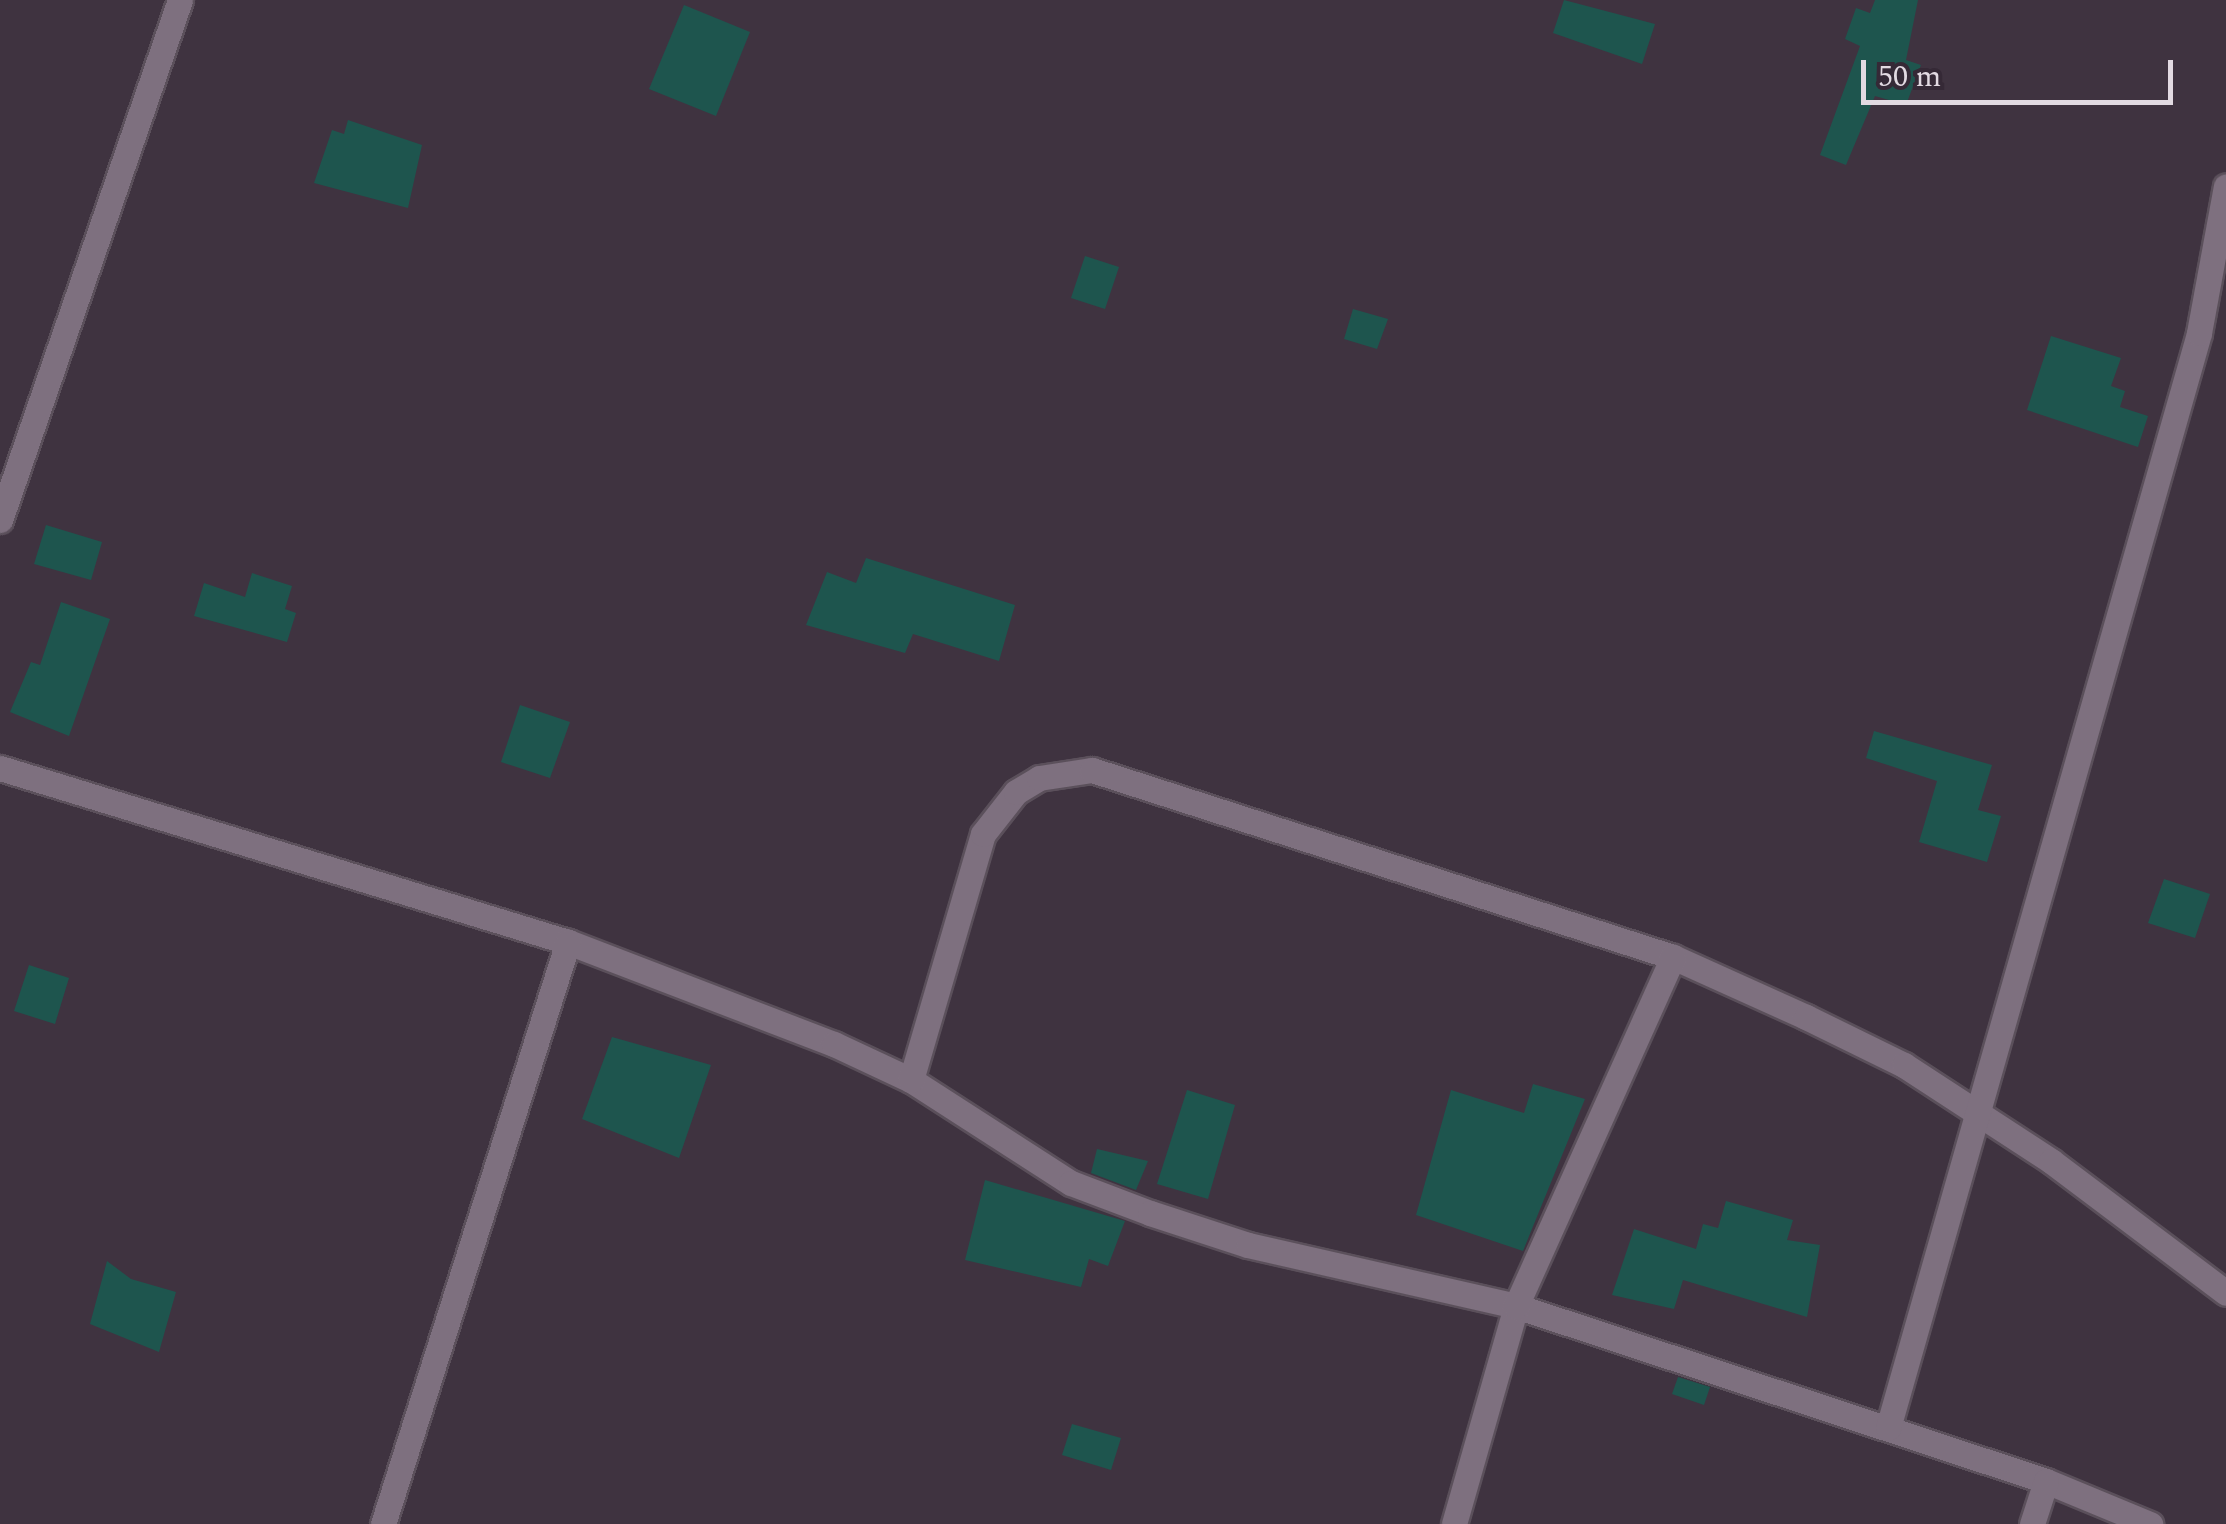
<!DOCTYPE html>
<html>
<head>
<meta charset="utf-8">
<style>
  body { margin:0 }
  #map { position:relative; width:2226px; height:1524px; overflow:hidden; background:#3f3340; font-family:Spectral,serif }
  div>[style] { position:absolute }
  .building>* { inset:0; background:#1e554e }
  .roads { filter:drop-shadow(2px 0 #5b505b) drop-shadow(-2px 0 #5b505b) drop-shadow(0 2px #5b505b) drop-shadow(0 -2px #5b505b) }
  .minor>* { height:25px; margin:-12.5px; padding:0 12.5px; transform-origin:12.5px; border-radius:12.5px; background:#7e707f }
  span { translate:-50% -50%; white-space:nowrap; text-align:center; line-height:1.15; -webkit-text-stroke:8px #352936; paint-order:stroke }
  .scale { position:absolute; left:1861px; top:60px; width:312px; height:45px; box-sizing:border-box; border:5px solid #e2dae2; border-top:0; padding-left:12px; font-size:30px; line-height:35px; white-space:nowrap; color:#e2dae2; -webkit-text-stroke:8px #352936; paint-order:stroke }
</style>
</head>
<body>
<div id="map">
  <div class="building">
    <div style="clip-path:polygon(1564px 0,1655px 24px,1642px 64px,1553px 33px)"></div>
    <div style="clip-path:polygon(1875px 0,1918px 0,1906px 60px,1921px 65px,1906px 105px,1875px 96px,1846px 165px,1820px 155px,1860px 46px,1845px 39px,1856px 8px,1870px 13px)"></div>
    <div style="clip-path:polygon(684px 5px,750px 32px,716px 116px,649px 89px)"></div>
    <div style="clip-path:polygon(348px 120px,422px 145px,408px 208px,314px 183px,332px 130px,344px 134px)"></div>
    <div style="clip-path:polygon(1085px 256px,1119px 267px,1105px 309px,1071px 298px)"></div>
    <div style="clip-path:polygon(1353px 309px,1388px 319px,1377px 349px,1344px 339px)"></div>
    <div style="clip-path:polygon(2051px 336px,2121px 358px,2111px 386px,2125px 391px,2120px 407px,2148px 416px,2138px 447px,2027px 410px)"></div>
    <div style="clip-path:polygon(46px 525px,102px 542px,91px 580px,34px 564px)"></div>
    <div style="clip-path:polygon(866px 558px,1015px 605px,999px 661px,913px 634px,905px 653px,806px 625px,827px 572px,856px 583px)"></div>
    <div style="clip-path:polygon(252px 573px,292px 586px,285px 609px,296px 613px,287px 642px,194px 616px,204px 583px,245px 597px)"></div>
    <div style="clip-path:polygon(61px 602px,110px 619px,69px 736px,10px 712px,31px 662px,40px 665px)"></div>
    <div style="clip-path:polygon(520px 705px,570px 722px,550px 778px,501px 762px)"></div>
    <div style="clip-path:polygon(1874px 731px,1992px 765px,1978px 810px,2001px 816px,1987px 862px,1919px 842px,1937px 781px,1866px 758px)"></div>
    <div style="clip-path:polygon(2164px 879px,2210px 894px,2195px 938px,2148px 923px)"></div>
    <div style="clip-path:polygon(29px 965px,69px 978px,55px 1024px,14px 1011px)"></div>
    <div style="clip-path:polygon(612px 1037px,711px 1065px,679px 1158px,582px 1119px)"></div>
    <div style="clip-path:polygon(1533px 1084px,1585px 1099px,1523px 1251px,1416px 1215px,1451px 1090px,1524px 1113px)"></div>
    <div style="clip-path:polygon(1187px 1090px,1235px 1105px,1208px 1199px,1157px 1184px)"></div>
    <div style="clip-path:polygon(1097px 1149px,1148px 1161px,1136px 1190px,1091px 1173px)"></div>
    <div style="clip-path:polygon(985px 1180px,1125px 1221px,1108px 1266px,1089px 1259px,1081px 1287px,965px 1260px)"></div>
    <div style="clip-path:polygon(1726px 1201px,1793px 1220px,1787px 1240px,1820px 1245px,1807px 1317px,1683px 1280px,1674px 1309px,1612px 1295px,1634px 1229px,1696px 1249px,1703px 1224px,1718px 1228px)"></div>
    <div style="clip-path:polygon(107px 1261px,131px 1279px,176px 1292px,159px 1352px,90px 1324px)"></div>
    <div style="clip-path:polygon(1678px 1377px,1710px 1387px,1704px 1405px,1672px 1394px)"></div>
    <div style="clip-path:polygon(1072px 1424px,1121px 1438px,1111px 1470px,1062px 1455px)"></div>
  </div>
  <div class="roads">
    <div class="minor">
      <div style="left:0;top:520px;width:550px;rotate:-70.91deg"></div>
      <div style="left:0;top:768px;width:594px;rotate:17.03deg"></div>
      <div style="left:568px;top:942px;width:285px;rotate:21deg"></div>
      <div style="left:834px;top:1044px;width:85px;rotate:25.1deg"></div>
      <div style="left:911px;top:1080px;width:190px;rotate:32.8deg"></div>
      <div style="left:1071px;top:1183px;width:85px;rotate:20.8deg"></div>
      <div style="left:1150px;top:1213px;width:103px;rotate:18.1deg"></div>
      <div style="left:1248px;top:1245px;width:275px;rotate:12.8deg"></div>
      <div style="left:1516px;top:1306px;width:558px;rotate:18.27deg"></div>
      <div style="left:2046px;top:1481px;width:113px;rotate:22.5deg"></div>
      <div style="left:911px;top:1080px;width:256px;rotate:-73.7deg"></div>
      <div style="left:983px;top:834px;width:53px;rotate:-51.8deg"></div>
      <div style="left:1016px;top:792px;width:27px;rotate:-31deg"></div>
      <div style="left:1039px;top:778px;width:54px;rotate:-8.6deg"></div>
      <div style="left:1092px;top:770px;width:610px;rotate:17.84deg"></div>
      <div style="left:1673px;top:957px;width:146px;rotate:24.3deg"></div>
      <div style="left:1806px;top:1017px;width:109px;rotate:26.1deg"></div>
      <div style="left:1904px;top:1065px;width:176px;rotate:33.1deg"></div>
      <div style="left:2051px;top:1161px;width:219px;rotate:37deg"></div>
      <div style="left:1888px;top:1428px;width:1138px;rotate:-74.14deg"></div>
      <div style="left:2199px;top:333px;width:149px;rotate:-79.6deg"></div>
      <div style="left:383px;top:1524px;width:611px;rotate:-72.37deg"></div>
      <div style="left:1454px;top:1524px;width:227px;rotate:-74.1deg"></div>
      <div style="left:1516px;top:1306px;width:383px;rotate:-65.8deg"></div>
      <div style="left:2032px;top:1524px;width:45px;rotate:-72deg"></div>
    </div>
  </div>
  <div class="scale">50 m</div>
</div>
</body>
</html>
